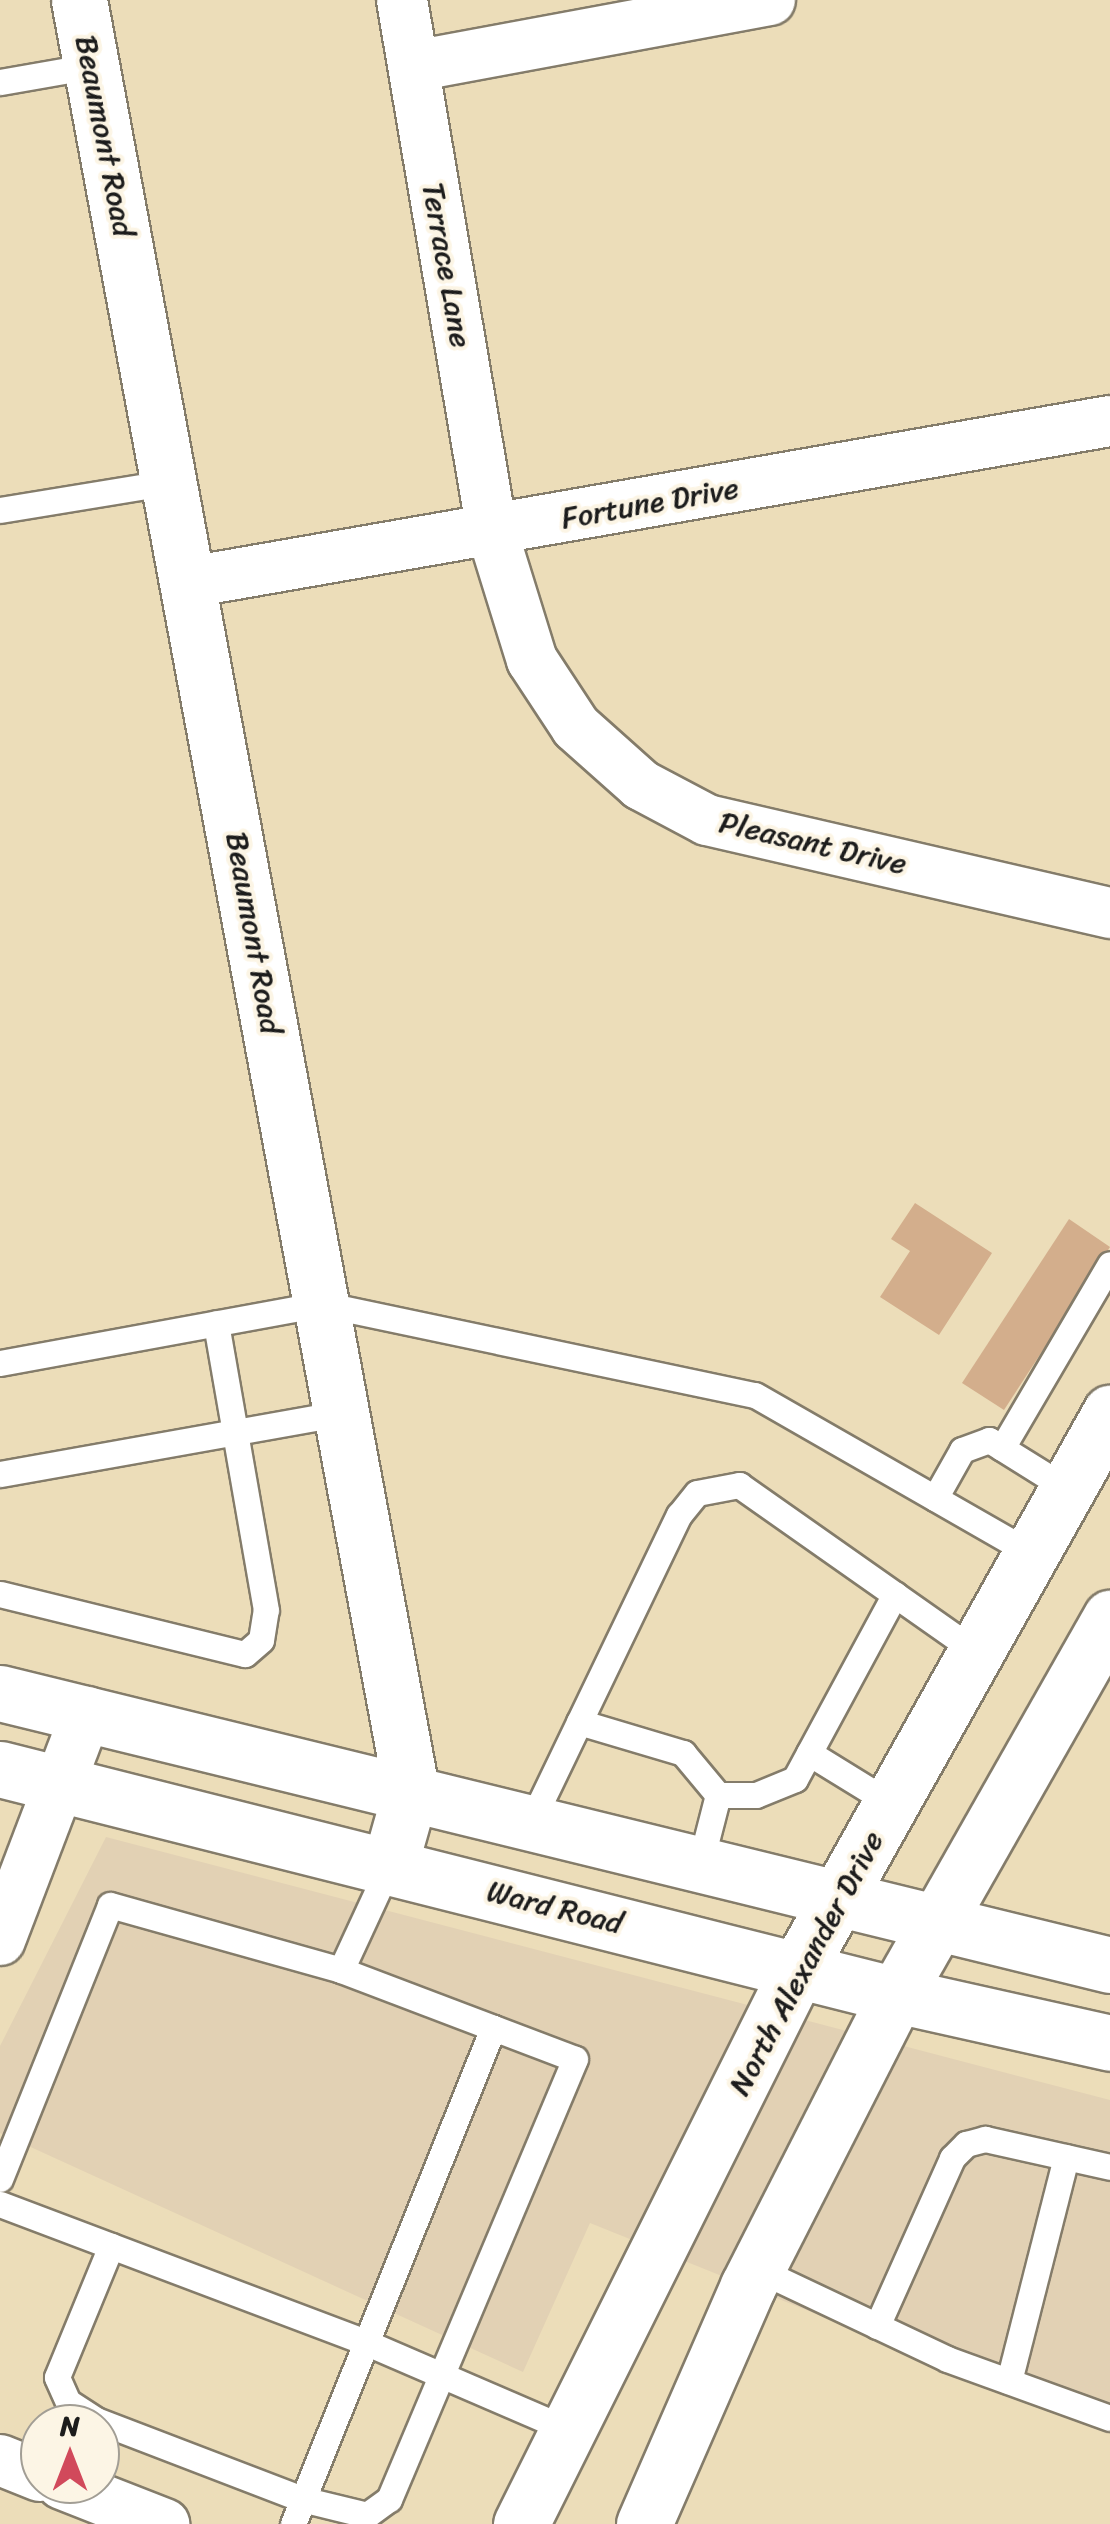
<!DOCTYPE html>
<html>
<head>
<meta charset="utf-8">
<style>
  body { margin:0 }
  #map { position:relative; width:1110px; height:2524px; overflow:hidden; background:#ecddb9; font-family:Sriracha,sans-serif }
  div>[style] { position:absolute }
  .built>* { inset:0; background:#e2d1b4 }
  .building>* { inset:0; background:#d3ae8c }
  .roads { filter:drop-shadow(2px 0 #847c6a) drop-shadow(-2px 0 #847c6a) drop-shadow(0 2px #847c6a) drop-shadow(0 -2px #847c6a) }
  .lane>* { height:25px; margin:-12.5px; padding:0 12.5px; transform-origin:12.5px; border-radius:12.5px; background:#fff }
  .street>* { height:50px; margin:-25px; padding:0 25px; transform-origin:25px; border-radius:25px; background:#fff }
  .secondary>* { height:55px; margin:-27.5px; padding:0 27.5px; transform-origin:27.5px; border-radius:27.5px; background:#fff }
  .primary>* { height:55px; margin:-27.5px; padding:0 27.5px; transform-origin:27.5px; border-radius:27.5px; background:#fff }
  span { translate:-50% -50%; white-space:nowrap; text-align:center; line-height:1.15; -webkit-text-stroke:8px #fcf5e5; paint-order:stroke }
  .street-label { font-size:30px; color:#1c1c1c }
  .north { position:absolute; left:20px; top:2404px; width:100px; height:100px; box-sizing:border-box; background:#fcf5e5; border:2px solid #a29e95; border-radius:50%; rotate:0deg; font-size:28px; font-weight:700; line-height:40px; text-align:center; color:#1c1c1c }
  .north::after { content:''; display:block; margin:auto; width:35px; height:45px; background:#d1495b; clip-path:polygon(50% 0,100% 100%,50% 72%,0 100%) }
</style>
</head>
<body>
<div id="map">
  <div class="built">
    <div style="clip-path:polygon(106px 1837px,1110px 2100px,1110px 2432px,590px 2223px,523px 2372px,0 2133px,0 2046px)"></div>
  </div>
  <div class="building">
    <div style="clip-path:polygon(915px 1203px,992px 1253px,939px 1335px,880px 1297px,910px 1251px,891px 1239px)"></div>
    <div style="clip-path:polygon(1069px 1219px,1110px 1247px,1004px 1410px,962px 1383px)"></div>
  </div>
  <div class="roads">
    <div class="lane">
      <div style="left:0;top:82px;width:93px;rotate:-9.9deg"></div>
      <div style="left:0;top:510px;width:173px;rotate:-9.3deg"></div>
      <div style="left:0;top:1363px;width:327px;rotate:-10.4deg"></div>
      <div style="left:322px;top:1304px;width:442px;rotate:11.9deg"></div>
      <div style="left:755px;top:1395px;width:316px;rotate:29.8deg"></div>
      <div style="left:1002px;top:1448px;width:213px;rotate:-59.6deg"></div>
      <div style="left:0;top:1474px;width:346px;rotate:-10.1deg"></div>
      <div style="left:935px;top:1498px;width:55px;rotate:-60.6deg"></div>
      <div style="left:962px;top:1450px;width:29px;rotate:-20deg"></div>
      <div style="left:989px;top:1440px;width:91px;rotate:31.9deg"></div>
      <div style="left:0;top:1594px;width:252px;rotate:13.8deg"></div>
      <div style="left:245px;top:1654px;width:21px;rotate:-41deg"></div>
      <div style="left:261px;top:1640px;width:30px;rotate:-81deg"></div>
      <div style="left:266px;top:1610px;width:291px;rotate:-99.9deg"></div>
      <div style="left:579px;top:1722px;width:109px;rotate:16.6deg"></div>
      <div style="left:683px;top:1753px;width:55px;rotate:50.2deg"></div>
      <div style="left:809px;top:1753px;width:97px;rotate:31.6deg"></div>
      <div style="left:532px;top:1820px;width:339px;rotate:-64.3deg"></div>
      <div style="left:679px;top:1515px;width:28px;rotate:-51deg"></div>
      <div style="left:697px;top:1493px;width:43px;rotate:-10.8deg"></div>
      <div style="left:739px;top:1485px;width:289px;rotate:35.1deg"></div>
      <div style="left:701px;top:1861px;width:68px;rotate:-75.6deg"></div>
      <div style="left:718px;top:1795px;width:38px"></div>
      <div style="left:756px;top:1795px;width:42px;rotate:-22.3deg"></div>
      <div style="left:795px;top:1779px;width:210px;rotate:-61.6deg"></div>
      <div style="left:341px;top:1970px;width:117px;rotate:-65.2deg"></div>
      <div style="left:0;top:2179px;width:295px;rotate:-68.1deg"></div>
      <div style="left:110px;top:1905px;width:240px;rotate:15.7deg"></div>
      <div style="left:341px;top:1970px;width:250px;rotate:20.8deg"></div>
      <div style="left:575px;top:2059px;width:478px;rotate:112.9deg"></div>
      <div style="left:389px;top:2499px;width:27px;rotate:144deg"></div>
      <div style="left:367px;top:2515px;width:67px;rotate:-166.2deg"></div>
      <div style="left:302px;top:2499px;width:221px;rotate:-159deg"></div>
      <div style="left:96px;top:2420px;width:33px;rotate:-147deg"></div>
      <div style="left:68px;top:2402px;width:27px;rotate:-114deg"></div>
      <div style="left:57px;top:2377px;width:142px;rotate:-67.6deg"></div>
      <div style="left:0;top:2204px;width:392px;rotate:20.7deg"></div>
      <div style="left:367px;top:2343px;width:215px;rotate:23.3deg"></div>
      <div style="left:757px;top:2269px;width:210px;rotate:25.3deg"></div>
      <div style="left:947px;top:2359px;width:173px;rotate:19.9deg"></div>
      <div style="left:877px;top:2326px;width:184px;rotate:-65.9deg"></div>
      <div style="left:952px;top:2158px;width:20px;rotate:-45deg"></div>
      <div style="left:966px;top:2144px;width:20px;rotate:-15deg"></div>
      <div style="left:985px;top:2139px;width:128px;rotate:12.6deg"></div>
      <div style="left:1009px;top:2381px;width:231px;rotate:-75.7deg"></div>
      <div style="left:293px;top:2524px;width:535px;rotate:-68.04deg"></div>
    </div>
    <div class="street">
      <div style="left:402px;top:0;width:539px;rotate:80.38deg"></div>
      <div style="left:492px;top:531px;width:135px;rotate:72.8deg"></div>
      <div style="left:532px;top:660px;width:80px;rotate:56.7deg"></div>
      <div style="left:576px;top:727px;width:87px;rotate:41.7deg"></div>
      <div style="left:641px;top:785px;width:75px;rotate:27.9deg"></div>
      <div style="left:707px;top:820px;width:414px;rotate:13deg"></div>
      <div style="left:414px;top:66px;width:362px;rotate:-10.5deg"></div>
      <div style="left:190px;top:582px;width:934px;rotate:-9.93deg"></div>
      <div style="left:0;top:1940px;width:244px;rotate:-69.1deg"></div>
      <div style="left:0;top:2460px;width:43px;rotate:21.8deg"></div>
      <div style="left:62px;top:2484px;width:110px;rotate:21.4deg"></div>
    </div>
    <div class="secondary">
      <div style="left:79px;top:0;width:1821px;rotate:79.49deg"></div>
      <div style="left:411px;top:1790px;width:77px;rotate:105.8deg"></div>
      <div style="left:0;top:1693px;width:1143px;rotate:13.77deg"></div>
      <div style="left:0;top:1769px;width:924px;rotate:14.16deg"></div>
      <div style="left:896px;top:1995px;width:219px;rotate:12.6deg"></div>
    </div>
    <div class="primary">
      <div style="left:521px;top:2524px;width:620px;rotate:-63.48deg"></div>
      <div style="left:798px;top:1969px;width:638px;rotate:-60.7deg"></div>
      <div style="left:644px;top:2524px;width:260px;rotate:-66.4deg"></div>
      <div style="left:748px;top:2286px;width:326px;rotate:-63deg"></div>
      <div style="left:896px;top:1995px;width:434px;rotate:-60.4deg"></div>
    </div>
  </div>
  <div class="street-label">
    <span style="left:105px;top:136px;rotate:79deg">Beaumont Road</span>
    <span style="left:447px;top:265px;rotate:80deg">Terrace Lane</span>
    <span style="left:650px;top:503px;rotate:-10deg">Fortune Drive</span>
    <span style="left:813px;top:843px;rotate:13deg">Pleasant Drive</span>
    <span style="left:254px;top:933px;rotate:80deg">Beaumont Road</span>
    <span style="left:555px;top:1907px;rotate:14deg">Ward Road</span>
    <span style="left:806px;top:1963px;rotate:-62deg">North Alexander Drive</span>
  </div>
  <div class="north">N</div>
</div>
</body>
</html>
